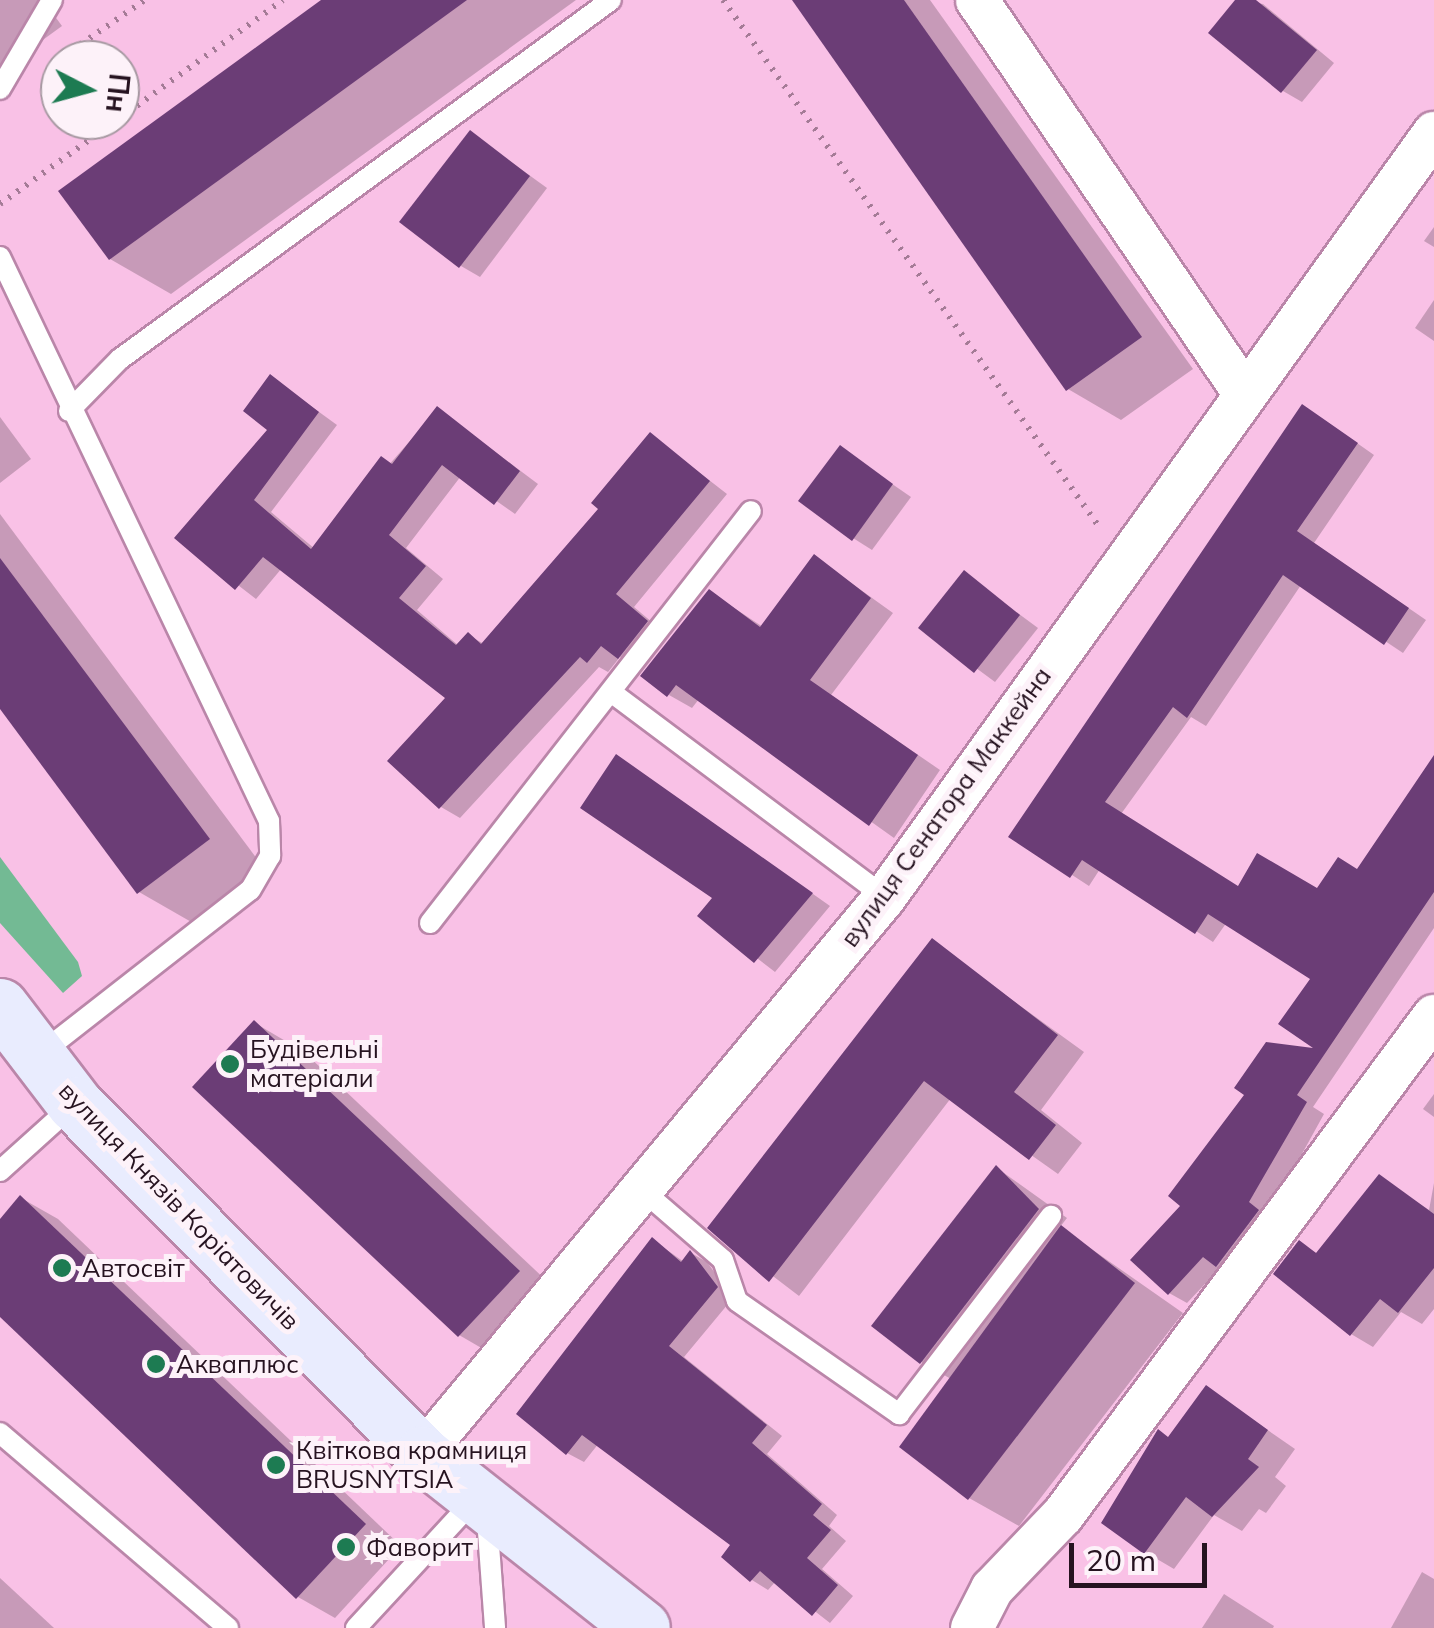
<!DOCTYPE html>
<html>
<head>
<meta charset="utf-8">
<style>
  body { margin:0 }
  #map { position:relative; width:1434px; height:1628px; overflow:hidden; background:#f9c1e6; font-family:Mulish,sans-serif }
  div>[style] { position:absolute }
  .green>* { inset:0; background:#73ba94 }
  .shadow>* { inset:0; background:#0003 }
  .building>* { inset:0; background:#6b3d76 }
  .path>* { height:6px; margin-top:-3px; transform-origin:0; background:repeating-linear-gradient(90deg,#a47b96 0 2.5px,transparent 0 10.5px) }
  .roads { filter:drop-shadow(2px 0 #ba86a9) drop-shadow(-2px 0 #ba86a9) drop-shadow(0 2px #ba86a9) drop-shadow(0 -2px #ba86a9) }
  .service>* { height:20px; margin:-10px; padding:0 10px; transform-origin:10px; border-radius:10px; background:#fff }
  .minor>* { height:42px; margin:-21px; padding:0 21px; transform-origin:21px; border-radius:21px; background:#fff }
  .secondary>* { height:55px; margin:-27.5px; padding:0 27.5px; transform-origin:27.5px; border-radius:27.5px; background:#e9ecfe }
  .dots>* { width:28px; height:28px; translate:-50% -50%; box-sizing:border-box; border:5px solid #fdf2f9; border-radius:50% }
  span { translate:-50% -50%; white-space:nowrap; text-align:center; line-height:1.15; -webkit-text-stroke:10px #fdf2f9; paint-order:stroke }
  .street-label { font-size:25px; color:#261320 }
  .poi-label { font-size:25px; color:#261320 }
  .left { translate:0 -50%; text-align:left }
  .north { position:absolute; left:40px; top:40px; width:100px; height:100px; box-sizing:border-box; background:#fdf2f9; border:2px solid #a799a2; border-radius:50%; rotate:96deg; font-size:28px; font-weight:700; line-height:40px; text-align:center; color:#261320 }
  .north::after { content:''; display:block; margin:auto; width:35px; height:45px; background:#1d7b52; clip-path:polygon(50% 0,100% 100%,50% 72%,0 100%) }
  .scale { position:absolute; left:1069px; top:1543px; width:138px; height:45px; box-sizing:border-box; border:5px solid #261320; border-top:0; padding-left:12px; font-size:30px; line-height:35px; white-space:nowrap; color:#261320; -webkit-text-stroke:8px #fdf2f9; paint-order:stroke }
</style>
</head>
<body>
<div id="map">
  <div class="green">
    <div style="clip-path:polygon(0 857px,78px 962px,82px 976px,63px 993px,0 923px)"></div>
  </div>
  <div class="shadow">
    <div style="clip-path:polygon(0 0,43px 0,62px 26px,0 71px)"></div>
    <div style="clip-path:polygon(325px 0,576px 0,171px 294px,110px 259px)"></div>
    <div style="clip-path:polygon(824px 0,930px 0,1193px 369px,1121px 420px,1068px 389px)"></div>
    <div style="clip-path:polygon(1238px 0,1263px 4px,1334px 63px,1302px 102px,1283px 91px)"></div>
    <div style="clip-path:polygon(471px 133px,547px 188px,480px 277px,461px 266px)"></div>
    <div style="clip-path:polygon(1434px 227px,1434px 247px,1424px 241px)"></div>
    <div style="clip-path:polygon(1434px 300px,1434px 341px,1415px 328px)"></div>
    <div style="clip-path:polygon(271px 377px,337px 425px,271px 512px,315px 549px,438px 409px,538px 484px,515px 514px,461px 476px,406px 548px,443px 579px,417px 610px,459px 646px,468px 635px,484px 644px,602px 508px,651px 435px,727px 494px,634px 607px,666px 634px,639px 668px,620px 657px,608px 672px,599px 667px,460px 818px,441px 807px,449px 698px,282px 568px,256px 599px,177px 538px,270px 429px)"></div>
    <div style="clip-path:polygon(0 417px,31px 459px,0 483px)"></div>
    <div style="clip-path:polygon(1320px 417px,1374px 455px,1314px 543px,1426px 620px,1403px 653px,1301px 585px,1206px 726px,1191px 717px,1121px 814px,1239px 889px,1317px 891px,1358px 872px,1434px 779px,1434px 928px,1313px 1107px,1324px 1114px,1235px 1275px,1221px 1267px,1187px 1303px,1169px 1293px,1184px 1206px,1248px 1095px,1324px 1052px,1313px 978px,1227px 922px,1213px 942px,1100px 869px,1089px 886px,1012px 836px)"></div>
    <div style="clip-path:polygon(840px 448px,911px 497px,872px 550px,853px 538px)"></div>
    <div style="clip-path:polygon(0 514px,269px 875px,200px 927px,139px 892px,0 705px)"></div>
    <div style="clip-path:polygon(815px 557px,893px 613px,831px 695px,940px 770px,894px 838px,699px 699px,692px 708px,669px 695px,710px 592px,763px 627px)"></div>
    <div style="clip-path:polygon(965px 574px,1038px 628px,995px 682px,922px 628px)"></div>
    <div style="clip-path:polygon(636px 769px,830px 906px,775px 972px,701px 915px,716px 898px)"></div>
    <div style="clip-path:polygon(932px 942px,1084px 1052px,1041px 1110px,1082px 1143px,1058px 1174px,951px 1098px,799px 1296px,710px 1228px)"></div>
    <div style="clip-path:polygon(255px 1023px,304px 1052px,568px 1301px,509px 1364px,459px 1335px)"></div>
    <div style="clip-path:polygon(1434px 1094px,1434px 1117px,1423px 1109px)"></div>
    <div style="clip-path:polygon(997px 1168px,1067px 1218px,1060px 1227px,1183px 1313px,1019px 1526px,969px 1498px,951px 1379px,921px 1362px)"></div>
    <div style="clip-path:polygon(1379px 1177px,1429px 1210px,1434px 1183px,1434px 1309px,1422px 1324px,1401px 1312px,1373px 1347px,1351px 1334px,1299px 1243px,1318px 1254px)"></div>
    <div style="clip-path:polygon(21px 1198px,58px 1219px,401px 1546px,335px 1618px,298px 1597px,0 1309px,0 1223px)"></div>
    <div style="clip-path:polygon(653px 1240px,684px 1262px,691px 1253px,707px 1262px,733px 1298px,684px 1357px,782px 1436px,767px 1454px,837px 1515px,829px 1526px,846px 1541px,822px 1569px,853px 1596px,830px 1623px,776px 1581px,768px 1590px,752px 1580px,734px 1545px,599px 1443px,584px 1462px,567px 1453px)"></div>
    <div style="clip-path:polygon(1207px 1388px,1295px 1449px,1275px 1477px,1286px 1486px,1266px 1513px,1259px 1509px,1242px 1531px,1214px 1515px,1174px 1569px,1145px 1552px,1169px 1439px)"></div>
    <div style="clip-path:polygon(1422px 1572px,1434px 1579px,1434px 1628px,1391px 1628px)"></div>
    <div style="clip-path:polygon(0 1578px,54px 1628px,0 1628px)"></div>
    <div style="clip-path:polygon(1224px 1594px,1274px 1626px,1273px 1628px,1202px 1628px)"></div>
  </div>
  <div class="building">
    <div style="clip-path:polygon(321px 0,467px 0,109px 260px,58px 191px)"></div>
    <div style="clip-path:polygon(792px 0,904px 0,1142px 337px,1066px 391px)"></div>
    <div style="clip-path:polygon(1235px 0,1256px 0,1317px 50px,1281px 93px,1208px 33px)"></div>
    <div style="clip-path:polygon(470px 130px,530px 176px,459px 268px,399px 222px)"></div>
    <div style="clip-path:polygon(270px 374px,319px 412px,254px 500px,311px 549px,381px 456px,392px 464px,437px 406px,520px 471px,494px 505px,442px 465px,389px 535px,426px 566px,399px 598px,456px 645px,468px 632px,481px 644px,598px 509px,591px 503px,650px 432px,710px 481px,616px 594px,648px 621px,618px 659px,601px 646px,587px 663px,580px 657px,439px 809px,387px 761px,445px 698px,263px 557px,235px 590px,174px 538px,267px 430px,243px 411px)"></div>
    <div style="clip-path:polygon(1302px 404px,1358px 443px,1297px 531px,1409px 608px,1384px 645px,1283px 575px,1187px 718px,1173px 707px,1105px 802px,1238px 886px,1257px 853px,1317px 888px,1338px 857px,1357px 869px,1434px 755px,1434px 892px,1297px 1095px,1307px 1102px,1249px 1202px,1259px 1210px,1216px 1267px,1203px 1257px,1168px 1295px,1130px 1260px,1180px 1206px,1168px 1196px,1244px 1095px,1234px 1088px,1266px 1042px,1313px 1048px,1278px 1024px,1310px 979px,1208px 914px,1195px 934px,1082px 860px,1070px 878px,1008px 837px)"></div>
    <div style="clip-path:polygon(840px 445px,893px 484px,852px 541px,798px 501px)"></div>
    <div style="clip-path:polygon(814px 554px,871px 598px,810px 680px,918px 755px,869px 826px,676px 685px,667px 697px,640px 676px,709px 589px,760px 627px)"></div>
    <div style="clip-path:polygon(0 558px,210px 839px,137px 894px,0 709px)"></div>
    <div style="clip-path:polygon(964px 570px,1020px 615px,974px 673px,918px 628px)"></div>
    <div style="clip-path:polygon(616px 754px,813px 893px,754px 963px,697px 916px,712px 898px,580px 808px)"></div>
    <div style="clip-path:polygon(932px 938px,1058px 1035px,1014px 1092px,1056px 1125px,1029px 1160px,924px 1081px,769px 1282px,707px 1228px)"></div>
    <div style="clip-path:polygon(254px 1020px,520px 1271px,458px 1337px,192px 1087px)"></div>
    <div style="clip-path:polygon(996px 1165px,1039px 1209px,920px 1364px,871px 1326px)"></div>
    <div style="clip-path:polygon(1379px 1174px,1434px 1214px,1434px 1268px,1398px 1313px,1380px 1299px,1350px 1336px,1273px 1274px,1299px 1240px,1316px 1253px)"></div>
    <div style="clip-path:polygon(20px 1195px,366px 1524px,296px 1599px,0 1317px,0 1219px)"></div>
    <div style="clip-path:polygon(1061px 1225px,1135px 1283px,968px 1500px,899px 1447px)"></div>
    <div style="clip-path:polygon(652px 1237px,681px 1262px,690px 1250px,718px 1287px,669px 1346px,767px 1425px,752px 1443px,822px 1504px,813px 1515px,831px 1530px,807px 1558px,838px 1585px,812px 1616px,760px 1571px,750px 1582px,721px 1557px,730px 1545px,582px 1435px,566px 1455px,516px 1414px)"></div>
    <div style="clip-path:polygon(1206px 1385px,1268px 1430px,1248px 1459px,1259px 1467px,1212px 1517px,1186px 1497px,1144px 1554px,1101px 1523px,1158px 1429px,1168px 1437px)"></div>
  </div>
  <div class="path">
    <div style="left:723px;top:0;width:649px;rotate:54.47deg"></div>
    <div style="left:55px;top:62px;width:109px;rotate:-34.6deg"></div>
    <div style="left:120px;top:118px;width:201px;rotate:-35.9deg"></div>
    <div style="left:0;top:204px;width:144px;rotate:-35.7deg"></div>
  </div>
  <div class="roads">
    <div class="service">
      <div style="left:0;top:89px;width:103px;rotate:-59.7deg"></div>
      <div style="left:0;top:257px;width:625px;rotate:64.5deg"></div>
      <div style="left:269px;top:821px;width:35px;rotate:88deg"></div>
      <div style="left:270px;top:856px;width:39px;rotate:120deg"></div>
      <div style="left:250px;top:890px;width:268px;rotate:142deg"></div>
      <div style="left:69px;top:411px;width:73px;rotate:-45.6deg"></div>
      <div style="left:120px;top:359px;width:608px;rotate:-36.17deg"></div>
      <div style="left:615px;top:695px;width:337px;rotate:36.8deg"></div>
      <div style="left:430px;top:923px;width:522px;rotate:-52.08deg"></div>
      <div style="left:0;top:1171px;width:98px;rotate:-42.1deg"></div>
      <div style="left:642px;top:1190px;width:107px;rotate:40.8deg"></div>
      <div style="left:723px;top:1260px;width:43px;rotate:71.1deg"></div>
      <div style="left:737px;top:1301px;width:198px;rotate:34.9deg"></div>
      <div style="left:899px;top:1414px;width:250px;rotate:-52.5deg"></div>
      <div style="left:0;top:1433px;width:300px;rotate:40.5deg"></div>
      <div style="left:487px;top:1518px;width:110px;rotate:85.8deg"></div>
      <div style="left:356px;top:1628px;width:173px;rotate:-47.3deg"></div>
    </div>
    <div class="minor">
      <div style="left:977px;top:0;width:474px;rotate:55.8deg"></div>
      <div style="left:422px;top:1454px;width:724px;rotate:-50.27deg"></div>
      <div style="left:885px;top:897px;width:941px;rotate:-54.3deg"></div>
      <div style="left:972px;top:1628px;width:44px;rotate:-62.9deg"></div>
      <div style="left:992px;top:1589px;width:103px;rotate:-46.2deg"></div>
      <div style="left:1063px;top:1515px;width:622px;rotate:-53.37deg"></div>
    </div>
    <div class="secondary">
      <div style="left:0;top:1006px;width:123px;rotate:52.6deg"></div>
      <div style="left:75px;top:1104px;width:493px;rotate:45.2deg"></div>
      <div style="left:422px;top:1454px;width:280px;rotate:38.3deg"></div>
    </div>
  </div>
  <div class="dots">
    <div style="left:230px;top:1064px;background:#1d7b52"></div>
    <div style="left:62px;top:1268px;background:#1d7b52"></div>
    <div style="left:156px;top:1364px;background:#1d7b52"></div>
    <div style="left:276px;top:1465px;background:#1d7b52"></div>
    <div style="left:346px;top:1547px;background:#1d7b52"></div>
  </div>
  <div class="street-label">
    <span style="left:946px;top:807px;rotate:-54deg">вулиця Сенатора Маккейна</span>
    <span style="left:179px;top:1206px;rotate:46deg">вулиця Князів Коріатовичів</span>
  </div>
  <div class="poi-label">
    <span class="left" style="left:250px;top:1064px">Будівельні<br>матеріали</span>
    <span class="left" style="left:82px;top:1268px">Автосвіт</span>
    <span class="left" style="left:176px;top:1364px">Акваплюс</span>
    <span class="left" style="left:296px;top:1465px">Квіткова крамниця<br>BRUSNYTSIA</span>
    <span class="left" style="left:366px;top:1547px">Фаворит</span>
  </div>
  <div class="north">Пн</div>
  <div class="scale">20 m</div>
</div>
</body>
</html>
